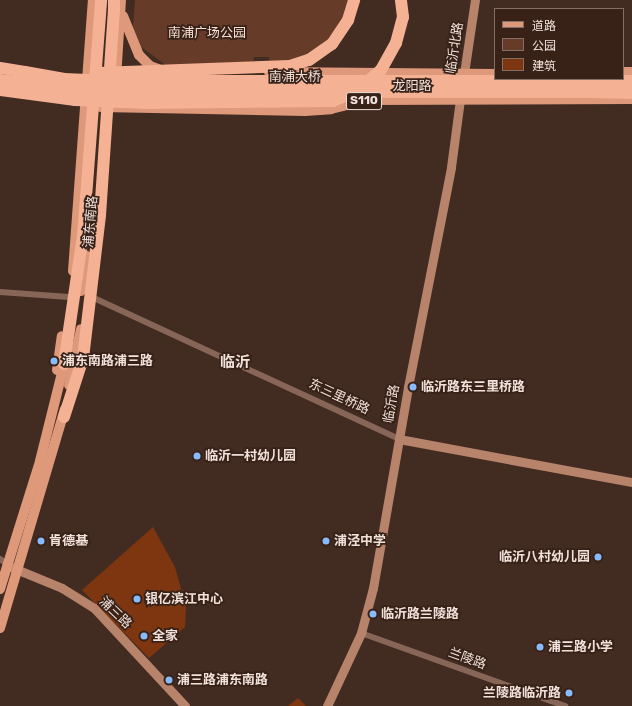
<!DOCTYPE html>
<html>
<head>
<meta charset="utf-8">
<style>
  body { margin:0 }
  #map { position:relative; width:632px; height:706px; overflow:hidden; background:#422b21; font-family:Rubik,"Noto Sans SC",sans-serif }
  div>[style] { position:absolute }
  .green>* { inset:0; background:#663b28 }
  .building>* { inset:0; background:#7e3610 }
  .street>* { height:6px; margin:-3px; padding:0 3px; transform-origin:3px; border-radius:3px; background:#886657 }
  .secondary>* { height:9px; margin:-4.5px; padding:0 4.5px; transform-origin:4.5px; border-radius:4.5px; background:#b8836b }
  .primary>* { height:10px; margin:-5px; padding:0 5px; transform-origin:5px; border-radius:5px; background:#de987a }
  .highway>* { height:12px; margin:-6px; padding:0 6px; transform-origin:6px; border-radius:6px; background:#f4b194 }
  .highway-bridge>* { height:12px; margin:-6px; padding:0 6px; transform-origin:6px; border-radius:6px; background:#f4b194 }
  .dots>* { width:11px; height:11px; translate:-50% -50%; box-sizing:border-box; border:2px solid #382218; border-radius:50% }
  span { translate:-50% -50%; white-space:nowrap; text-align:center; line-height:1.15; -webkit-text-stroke:3.5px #382218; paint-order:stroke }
  .shield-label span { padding:1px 3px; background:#382218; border:1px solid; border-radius:3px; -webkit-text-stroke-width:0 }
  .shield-label { font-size:12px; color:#f0e1da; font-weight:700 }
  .park-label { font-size:13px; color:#f6dfd5 }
  .street-label { font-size:13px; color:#f0e1da }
  .poi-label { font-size:13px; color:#f0e1da; font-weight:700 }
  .left { translate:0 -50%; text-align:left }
  .right { translate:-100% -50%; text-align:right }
  .quarter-label { font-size:15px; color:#f0e1da; font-weight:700 }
  .legend { position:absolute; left:494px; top:8px; width:130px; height:72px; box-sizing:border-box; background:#382218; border:1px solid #826e66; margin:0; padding:5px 7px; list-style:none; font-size:12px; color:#f0e1da }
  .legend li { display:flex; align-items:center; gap:8px; height:20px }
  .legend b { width:20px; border:1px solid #826e66 }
</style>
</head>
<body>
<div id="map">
  <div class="green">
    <div style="clip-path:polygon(135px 0,349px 0,346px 19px,324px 44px,299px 63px,270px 66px,269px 57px,254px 57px,253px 65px,167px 66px,141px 47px,133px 27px)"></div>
  </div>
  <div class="building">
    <div style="clip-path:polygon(153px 527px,175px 567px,186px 607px,185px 627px,149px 658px,82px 590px)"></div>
    <div style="clip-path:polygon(298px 698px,306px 706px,288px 706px)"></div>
  </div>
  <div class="street">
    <div style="left:0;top:292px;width:69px;rotate:4.1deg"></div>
    <div style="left:96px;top:299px;width:334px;rotate:24.8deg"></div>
    <div style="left:0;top:559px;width:10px;rotate:37deg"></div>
    <div style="left:361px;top:633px;width:217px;rotate:19.7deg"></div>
  </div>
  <div class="secondary">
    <div style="left:463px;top:80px;width:81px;rotate:-81.5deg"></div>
    <div style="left:399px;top:439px;width:237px;rotate:10.5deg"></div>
    <div style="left:11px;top:567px;width:55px;rotate:22.4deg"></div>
    <div style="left:62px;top:588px;width:38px;rotate:32deg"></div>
    <div style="left:94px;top:608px;width:134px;rotate:47.1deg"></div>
    <div style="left:327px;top:706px;width:81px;rotate:-65deg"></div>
    <div style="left:361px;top:633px;width:47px;rotate:-75.1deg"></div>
    <div style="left:373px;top:588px;width:204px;rotate:-80.1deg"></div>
    <div style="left:408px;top:387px;width:224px;rotate:-78.9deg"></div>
    <div style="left:451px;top:167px;width:76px;rotate:-82.4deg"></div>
  </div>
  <div class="primary">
    <div style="left:123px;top:16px;width:42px;rotate:67.7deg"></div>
    <div style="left:139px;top:55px;width:16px;rotate:45deg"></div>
    <div style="left:150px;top:66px;width:12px;rotate:20deg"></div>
    <div style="left:269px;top:72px;width:226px;rotate:0.5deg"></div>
    <div style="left:623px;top:72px;width:9px"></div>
    <div style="left:116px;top:79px;width:79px;rotate:-86.4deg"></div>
    <div style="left:101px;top:107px;width:204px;rotate:1.1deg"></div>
    <div style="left:305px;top:111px;width:26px;rotate:-4deg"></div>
    <div style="left:331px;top:109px;width:38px;rotate:-14deg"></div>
    <div style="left:368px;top:100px;width:264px;rotate:-0.2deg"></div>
    <div style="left:73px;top:271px;width:272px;rotate:-85.8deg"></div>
    <div style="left:81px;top:291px;width:36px;rotate:-82deg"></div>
    <div style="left:57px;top:370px;width:34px;rotate:-82deg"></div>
    <div style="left:69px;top:385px;width:57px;rotate:-77.9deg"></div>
    <div style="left:0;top:589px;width:134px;rotate:-72.6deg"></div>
    <div style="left:40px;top:461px;width:107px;rotate:-76deg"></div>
    <div style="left:0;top:628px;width:228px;rotate:-73.5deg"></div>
  </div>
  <div class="highway">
    <div style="left:114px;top:9px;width:9px;rotate:-90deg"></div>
    <div style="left:0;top:68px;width:25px;rotate:9deg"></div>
    <div style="left:588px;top:81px;width:44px"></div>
    <div style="left:590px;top:92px;width:42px;rotate:1.4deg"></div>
    <div style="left:64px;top:364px;width:129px;rotate:-81.6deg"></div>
    <div style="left:83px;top:236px;width:237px;rotate:-85.6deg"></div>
    <div style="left:64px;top:417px;width:62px;rotate:-72.1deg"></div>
    <div style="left:83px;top:358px;width:144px;rotate:-83.2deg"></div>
  </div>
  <div class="highway-bridge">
    <div style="left:25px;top:72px;width:40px;rotate:10deg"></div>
    <div style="left:64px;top:79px;width:48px;rotate:2.4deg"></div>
    <div style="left:112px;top:81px;width:476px"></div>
    <div style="left:98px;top:73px;width:192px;rotate:-2.1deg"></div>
    <div style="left:290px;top:66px;width:20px;rotate:-18deg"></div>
    <div style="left:309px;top:60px;width:28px;rotate:-35deg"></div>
    <div style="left:332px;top:44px;width:29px;rotate:-56deg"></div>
    <div style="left:348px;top:20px;width:21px;rotate:-73deg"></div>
    <div style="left:0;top:80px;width:91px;rotate:7deg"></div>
    <div style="left:90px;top:91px;width:72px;rotate:0.8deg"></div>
    <div style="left:162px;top:92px;width:428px"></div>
    <div style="left:367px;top:82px;width:18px;rotate:-41deg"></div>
    <div style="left:381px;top:70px;width:31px;rotate:-61deg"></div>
    <div style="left:396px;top:43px;width:27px;rotate:-75deg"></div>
    <div style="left:403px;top:17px;width:17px;rotate:-97deg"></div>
    <div style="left:0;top:90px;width:76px;rotate:7.6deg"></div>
    <div style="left:75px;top:100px;width:70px;rotate:2.5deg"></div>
    <div style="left:145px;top:103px;width:188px;rotate:-0.6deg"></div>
    <div style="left:333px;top:101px;width:21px;rotate:-23deg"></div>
    <div style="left:100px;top:215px;width:206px;rotate:-86.1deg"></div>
  </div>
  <div class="dots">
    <div style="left:54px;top:361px;background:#87bbfb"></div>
    <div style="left:413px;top:387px;background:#87bbfb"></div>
    <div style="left:197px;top:456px;background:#87bbfb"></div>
    <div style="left:41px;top:541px;background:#87bbfb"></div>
    <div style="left:326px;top:541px;background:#87bbfb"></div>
    <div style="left:598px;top:557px;background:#87bbfb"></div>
    <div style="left:137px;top:599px;background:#87bbfb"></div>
    <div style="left:373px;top:614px;background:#87bbfb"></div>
    <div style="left:144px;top:636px;background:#87bbfb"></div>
    <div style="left:540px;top:647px;background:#87bbfb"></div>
    <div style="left:169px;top:680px;background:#87bbfb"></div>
    <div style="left:569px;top:693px;background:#87bbfb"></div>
  </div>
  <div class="shield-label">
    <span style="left:364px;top:101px">S110</span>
  </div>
  <div class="park-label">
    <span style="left:207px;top:33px">南浦广场公园</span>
  </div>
  <div class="street-label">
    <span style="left:455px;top:48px;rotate:-81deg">临沂北路</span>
    <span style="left:295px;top:77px">南浦大桥</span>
    <span style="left:412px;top:86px">龙阳路</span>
    <span style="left:91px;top:222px;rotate:-85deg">浦东南路</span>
    <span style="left:339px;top:397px;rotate:25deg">东三里桥路</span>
    <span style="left:392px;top:404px;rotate:-80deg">临沂路</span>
    <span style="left:115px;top:613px;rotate:44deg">浦三路</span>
    <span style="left:467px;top:659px;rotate:20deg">兰陵路</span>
  </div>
  <div class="poi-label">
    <span class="left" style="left:62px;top:361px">浦东南路浦三路</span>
    <span class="left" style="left:421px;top:387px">临沂路东三里桥路</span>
    <span class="left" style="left:205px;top:456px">临沂一村幼儿园</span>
    <span class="left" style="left:49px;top:541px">肯德基</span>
    <span class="left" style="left:334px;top:541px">浦泾中学</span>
    <span class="right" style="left:590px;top:557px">临沂八村幼儿园</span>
    <span class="left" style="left:145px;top:599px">银亿滨江中心</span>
    <span class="left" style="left:381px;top:614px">临沂路兰陵路</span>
    <span class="left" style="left:152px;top:636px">全家</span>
    <span class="left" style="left:548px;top:647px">浦三路小学</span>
    <span class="left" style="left:177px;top:680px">浦三路浦东南路</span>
    <span class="right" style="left:561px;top:693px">兰陵路临沂路</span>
  </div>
  <div class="quarter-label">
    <span style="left:235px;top:363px">临沂</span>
  </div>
  <ul class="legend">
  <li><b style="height:5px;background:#de987a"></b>道路</li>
  <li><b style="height:11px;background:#663b28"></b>公园</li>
  <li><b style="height:11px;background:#7e3610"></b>建筑</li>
  </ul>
</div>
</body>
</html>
